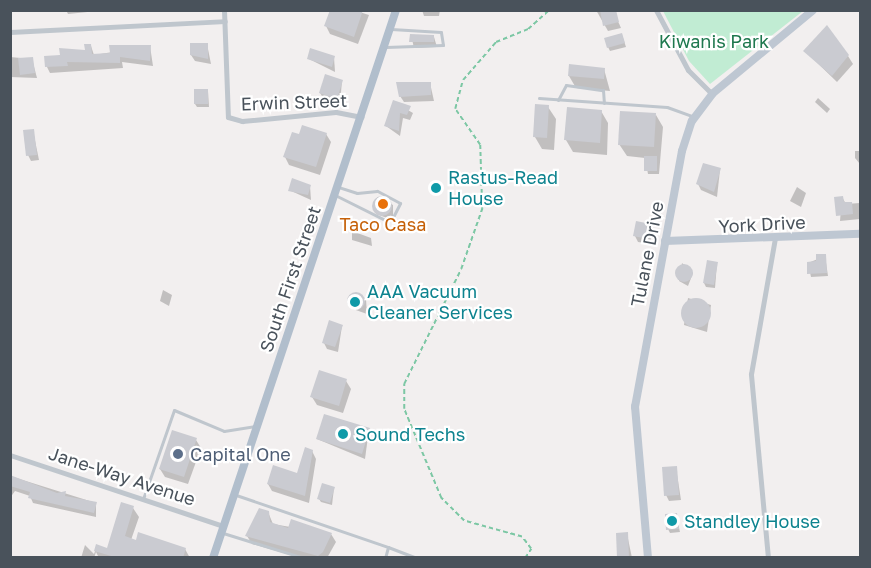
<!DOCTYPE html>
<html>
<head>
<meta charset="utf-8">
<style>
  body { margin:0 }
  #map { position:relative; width:871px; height:568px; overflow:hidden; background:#f2efef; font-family:"Golos Text",sans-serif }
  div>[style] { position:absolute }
  .green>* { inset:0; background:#c1ecd3 }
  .shadow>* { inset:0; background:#0003 }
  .building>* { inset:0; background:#cacbd1 }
  .round { border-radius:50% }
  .path>* { height:1.5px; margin-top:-0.75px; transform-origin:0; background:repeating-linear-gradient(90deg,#7cc7a4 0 4.5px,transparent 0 7.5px) }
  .lane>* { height:3px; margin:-1.5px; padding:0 1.5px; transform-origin:1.5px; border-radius:1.5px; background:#bfc6cd }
  .street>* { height:5px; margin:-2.5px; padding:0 2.5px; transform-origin:2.5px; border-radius:2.5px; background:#bfc6cd }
  .secondary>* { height:8px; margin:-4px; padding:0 4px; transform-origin:4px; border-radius:4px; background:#bec7d2 }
  .primary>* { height:8px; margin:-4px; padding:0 4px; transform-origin:4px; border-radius:4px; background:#b1becc }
  .dots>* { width:16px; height:16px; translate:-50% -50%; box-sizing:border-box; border:3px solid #fff; border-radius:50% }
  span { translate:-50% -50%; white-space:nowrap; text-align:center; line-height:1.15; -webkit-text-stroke:4.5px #fff; paint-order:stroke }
  .park-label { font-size:18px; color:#1e784e }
  .street-label { font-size:18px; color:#49525b }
  .culture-label { font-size:18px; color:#0d838f }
  .left { translate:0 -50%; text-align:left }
  .food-label { font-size:18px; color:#c56008 }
  .service-label { font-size:18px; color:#4e5e75 }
  .frame { position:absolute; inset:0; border:12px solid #49525b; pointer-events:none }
</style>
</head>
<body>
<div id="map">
  <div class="green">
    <div style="clip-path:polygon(663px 11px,803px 11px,710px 84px,689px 61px)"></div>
  </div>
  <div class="shadow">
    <div style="clip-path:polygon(66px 10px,107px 10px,68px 14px)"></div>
    <div style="clip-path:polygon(353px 10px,369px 15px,358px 44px,330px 34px,326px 26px)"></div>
    <div style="clip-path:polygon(422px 10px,440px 10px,439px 16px,424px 16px)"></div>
    <div style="clip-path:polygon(596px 10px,613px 10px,621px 28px,608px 31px)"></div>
    <div style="clip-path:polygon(411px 35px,434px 37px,437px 47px,414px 48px)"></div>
    <div style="clip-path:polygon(622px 35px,626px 47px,610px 51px,608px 47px)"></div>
    <div style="clip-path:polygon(207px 44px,211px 64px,195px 61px,191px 55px)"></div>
    <div style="clip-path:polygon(91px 46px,94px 55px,150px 46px,153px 66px,122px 62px,123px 68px,50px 73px,47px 67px,46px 58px,86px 51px)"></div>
    <div style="clip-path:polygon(805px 51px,848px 56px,853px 64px,837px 82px)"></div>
    <div style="clip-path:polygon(10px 57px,32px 59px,37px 78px,10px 77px)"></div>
    <div style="clip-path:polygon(334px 57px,335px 72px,309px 59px)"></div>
    <div style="clip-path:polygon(604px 69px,610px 91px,576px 88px,569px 76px)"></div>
    <div style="clip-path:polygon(342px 81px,340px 104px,324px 99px,320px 93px)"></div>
    <div style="clip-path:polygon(430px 83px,434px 101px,404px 102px,400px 96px)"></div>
    <div style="clip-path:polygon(208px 91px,209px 107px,197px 107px,195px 104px)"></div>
    <div style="clip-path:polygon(818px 98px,830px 109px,827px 113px,815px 102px)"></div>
    <div style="clip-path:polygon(394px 102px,413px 113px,410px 120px,403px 118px,400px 136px,386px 126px)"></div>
    <div style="clip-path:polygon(548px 107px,556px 119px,554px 150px,542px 149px,535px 137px)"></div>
    <div style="clip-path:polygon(601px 111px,608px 123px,607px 155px,573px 152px,566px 140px)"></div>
    <div style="clip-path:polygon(656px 115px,663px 127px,659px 174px,648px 174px,645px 158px,627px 156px,619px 144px)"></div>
    <div style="clip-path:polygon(33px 131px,39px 160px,31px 161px,28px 155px)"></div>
    <div style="clip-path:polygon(326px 134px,331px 142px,320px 175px,289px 165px,285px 157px)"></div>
    <div style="clip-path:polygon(855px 151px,860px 151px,860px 164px,855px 158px)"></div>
    <div style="clip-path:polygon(720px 170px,717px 197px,701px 190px,698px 184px)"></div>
    <div style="clip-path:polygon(310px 186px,311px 200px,289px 190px)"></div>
    <div style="clip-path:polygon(797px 187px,806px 193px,801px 207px,790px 201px)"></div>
    <div style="clip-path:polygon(377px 197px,393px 205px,393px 220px,376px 214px)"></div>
    <div style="clip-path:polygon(842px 197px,846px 204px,860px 203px,860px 219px,840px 221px)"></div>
    <div style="clip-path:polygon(650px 225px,651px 244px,638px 242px,635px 236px)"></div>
    <div style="clip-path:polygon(352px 231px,371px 238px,372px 246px,352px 240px)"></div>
    <div style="clip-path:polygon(825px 256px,828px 276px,811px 277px,808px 263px)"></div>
    <div style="clip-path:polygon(682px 263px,693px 273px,688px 286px,679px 281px)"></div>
    <div style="clip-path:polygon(717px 263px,715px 288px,706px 287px,704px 283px)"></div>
    <div style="clip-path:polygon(163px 290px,172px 295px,169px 306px,160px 301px)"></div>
    <div style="clip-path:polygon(349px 295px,366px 299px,367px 314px,353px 309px)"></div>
    <div style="clip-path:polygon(688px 298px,711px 305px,707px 332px,684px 325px)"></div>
    <div style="clip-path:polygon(342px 326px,338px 352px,327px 349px,324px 343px)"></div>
    <div style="clip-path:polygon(346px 381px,351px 389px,343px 413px,317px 405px,312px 397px)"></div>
    <div style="clip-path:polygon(369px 429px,365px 459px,317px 439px)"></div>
    <div style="clip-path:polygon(196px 440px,201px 448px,188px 484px,165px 477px,160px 469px)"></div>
    <div style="clip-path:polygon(312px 451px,316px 459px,309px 503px,272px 491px,268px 484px,298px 475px)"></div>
    <div style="clip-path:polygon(676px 468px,681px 500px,669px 501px,666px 495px)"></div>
    <div style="clip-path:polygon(10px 476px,96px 503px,96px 517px,33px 503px,30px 496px,15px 491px,10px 498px)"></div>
    <div style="clip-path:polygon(334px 488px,332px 505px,321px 502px,319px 499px)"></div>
    <div style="clip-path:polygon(133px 508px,139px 517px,131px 540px,185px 549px,190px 558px,99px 558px,96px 552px,94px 558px,81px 558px,85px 545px,94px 554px,97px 546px,108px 549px)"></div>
    <div style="clip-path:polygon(268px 512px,273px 524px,331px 534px,336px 542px,327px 558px,301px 558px,252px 544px,247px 536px)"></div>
    <div style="clip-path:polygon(676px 515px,680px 532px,670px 533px,668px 529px)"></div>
    <div style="clip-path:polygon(729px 515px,734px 515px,736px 527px,732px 527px)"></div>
    <div style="clip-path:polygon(627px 534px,632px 558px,620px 558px)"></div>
  </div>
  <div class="building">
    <div style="clip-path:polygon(330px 10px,363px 10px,354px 37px,324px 26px)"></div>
    <div style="clip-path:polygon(600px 10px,616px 10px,619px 22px,603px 26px)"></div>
    <div style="clip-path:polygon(827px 25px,849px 55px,832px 76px,803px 51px)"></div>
    <div style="clip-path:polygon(622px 33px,625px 43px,607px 48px,604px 38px)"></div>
    <div style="clip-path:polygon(410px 34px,434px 35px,434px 42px,409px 42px)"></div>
    <div style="clip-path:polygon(190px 43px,208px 43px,208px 59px,190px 55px)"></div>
    <div style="clip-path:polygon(84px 44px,91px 44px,92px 54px,110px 53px,109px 45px,151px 45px,150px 61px,120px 57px,120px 63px,67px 62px,68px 66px,45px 67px,44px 56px,60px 55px,59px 48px,85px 50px)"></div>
    <div style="clip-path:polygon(310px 48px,335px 56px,332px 67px,307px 59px)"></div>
    <div style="clip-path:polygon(33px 57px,35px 73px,20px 75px,18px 58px)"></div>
    <div style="clip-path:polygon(569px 64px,605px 68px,604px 79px,568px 76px)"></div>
    <div style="clip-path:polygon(325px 74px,343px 80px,337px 99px,319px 93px)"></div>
    <div style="clip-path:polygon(396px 82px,431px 82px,431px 95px,399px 97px)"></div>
    <div style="clip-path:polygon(194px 89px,208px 89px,208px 104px,194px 104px)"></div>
    <div style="clip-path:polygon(393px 100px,411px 106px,407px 115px,400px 113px,399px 131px,384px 126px)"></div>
    <div style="clip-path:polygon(535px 104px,549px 105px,547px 138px,533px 137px)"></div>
    <div style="clip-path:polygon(567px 107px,602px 110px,600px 143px,564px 140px)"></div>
    <div style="clip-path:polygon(620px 111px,656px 113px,654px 147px,618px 145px)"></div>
    <div style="clip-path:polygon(302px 125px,327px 133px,316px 167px,283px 157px,292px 132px,299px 134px)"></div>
    <div style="clip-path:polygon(34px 129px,37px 155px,26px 156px,23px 130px)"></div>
    <div style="clip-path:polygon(644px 156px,657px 156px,657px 171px,644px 171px)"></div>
    <div style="clip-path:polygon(703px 163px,721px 168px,714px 192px,696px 184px)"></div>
    <div style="clip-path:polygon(292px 178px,311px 185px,308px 195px,288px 191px)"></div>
    <div style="clip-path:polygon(843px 196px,844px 202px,852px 202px,853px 214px,836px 216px,834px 197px)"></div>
    <div class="round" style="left:372px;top:196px;width:20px;height:20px"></div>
    <div style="clip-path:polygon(636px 221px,651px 224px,648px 239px,633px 236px)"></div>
    <div style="clip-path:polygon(816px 254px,826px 254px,827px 273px,807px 274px,807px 262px,816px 261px)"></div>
    <div style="clip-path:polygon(707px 260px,718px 262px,714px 285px,703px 283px)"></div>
    <div class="round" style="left:675px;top:264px;width:18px;height:18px"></div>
    <div class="round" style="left:347px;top:292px;width:18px;height:18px"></div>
    <div class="round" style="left:681px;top:298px;width:30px;height:30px"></div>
    <div style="clip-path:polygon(329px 320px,343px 325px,335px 347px,322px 343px)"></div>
    <div style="clip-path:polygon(319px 370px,347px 379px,339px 406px,310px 397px)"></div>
    <div style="clip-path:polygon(324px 414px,370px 428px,362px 454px,316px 439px)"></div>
    <div style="clip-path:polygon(172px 430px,197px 438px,184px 477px,159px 469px)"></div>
    <div style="clip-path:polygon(305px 447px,313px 450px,305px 496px,267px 484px,273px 465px,297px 473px)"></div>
    <div style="clip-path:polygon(677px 466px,679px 495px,664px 496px,662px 467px)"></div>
    <div style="clip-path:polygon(10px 475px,57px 493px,66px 491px,65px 496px,97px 502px,94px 513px,28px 498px,30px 492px,10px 486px)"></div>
    <div style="clip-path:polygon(322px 483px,335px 487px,330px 503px,317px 499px)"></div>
    <div style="clip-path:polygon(121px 502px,134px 506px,125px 536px,136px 540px,138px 532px,186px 548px,183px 558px,118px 558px,94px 551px,96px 544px,107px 548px)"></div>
    <div style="clip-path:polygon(259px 508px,269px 511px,270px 522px,288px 528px,291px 519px,332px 533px,323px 552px,318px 556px,245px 536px)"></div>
    <div style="clip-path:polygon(677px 513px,679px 529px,666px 530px,665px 514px)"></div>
    <div style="clip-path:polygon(628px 532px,629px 558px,617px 558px,616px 533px)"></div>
  </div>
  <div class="path">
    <div style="left:525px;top:558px;width:11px;rotate:-56deg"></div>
    <div style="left:531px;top:549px;width:15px;rotate:-127deg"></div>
    <div style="left:522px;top:537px;width:60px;rotate:-164.6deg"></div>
    <div style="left:464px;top:521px;width:33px;rotate:-135deg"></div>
    <div style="left:441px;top:498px;width:96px;rotate:-112.6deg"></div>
    <div style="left:404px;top:409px;width:25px;rotate:-90deg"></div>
    <div style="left:404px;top:384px;width:128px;rotate:-63.6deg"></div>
    <div style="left:461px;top:269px;width:64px;rotate:-70.7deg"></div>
    <div style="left:482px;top:209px;width:64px;rotate:-91.8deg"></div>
    <div style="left:480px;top:145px;width:44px;rotate:-124.8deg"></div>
    <div style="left:455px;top:109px;width:30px;rotate:-75deg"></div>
    <div style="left:463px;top:80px;width:50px;rotate:-49deg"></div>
    <div style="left:496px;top:42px;width:35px;rotate:-22deg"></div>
    <div style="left:528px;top:29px;width:28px;rotate:-42deg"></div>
  </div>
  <div class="lane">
    <div style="left:386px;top:47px;width:57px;rotate:-2deg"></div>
    <div style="left:443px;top:45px;width:13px;rotate:-99deg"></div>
    <div style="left:441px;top:32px;width:50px;rotate:-176.6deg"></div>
    <div style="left:539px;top:98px;width:128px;rotate:4deg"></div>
    <div style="left:667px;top:107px;width:29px;rotate:20deg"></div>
    <div style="left:558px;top:100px;width:17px;rotate:-62deg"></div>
    <div style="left:566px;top:85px;width:37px;rotate:8deg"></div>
    <div style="left:603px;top:90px;width:13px;rotate:86deg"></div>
    <div style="left:337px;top:196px;width:54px;rotate:26.6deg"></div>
    <div style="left:385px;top:220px;width:7px;rotate:-8deg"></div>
    <div style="left:392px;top:219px;width:18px;rotate:-63deg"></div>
    <div style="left:400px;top:203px;width:26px;rotate:-152deg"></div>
    <div style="left:377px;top:191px;width:20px;rotate:174deg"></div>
    <div style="left:357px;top:193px;width:20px;rotate:-162deg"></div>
    <div style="left:236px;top:495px;width:161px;rotate:18.9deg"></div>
    <div style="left:388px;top:547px;width:11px;rotate:105deg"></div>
    <div style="left:143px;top:499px;width:94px;rotate:-70.8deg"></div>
    <div style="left:174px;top:410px;width:54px;rotate:22.8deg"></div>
    <div style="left:224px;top:431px;width:32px;rotate:-9deg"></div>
    <div style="left:223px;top:533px;width:85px;rotate:17.2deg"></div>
    <div style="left:388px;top:547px;width:30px;rotate:21deg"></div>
    <div style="left:97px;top:558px;width:5px"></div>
  </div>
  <div class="street">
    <div style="left:224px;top:10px;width:107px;rotate:87.9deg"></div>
    <div style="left:228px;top:117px;width:15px;rotate:16deg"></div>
    <div style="left:242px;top:121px;width:94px;rotate:-5.5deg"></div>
    <div style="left:336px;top:112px;width:26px;rotate:11deg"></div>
    <div style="left:656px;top:10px;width:68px;rotate:61.9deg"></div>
    <div style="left:688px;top:70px;width:34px;rotate:45deg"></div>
    <div style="left:10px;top:32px;width:215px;rotate:-2.9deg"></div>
    <div style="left:10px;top:455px;width:225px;rotate:18.4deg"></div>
    <div style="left:768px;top:558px;width:185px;rotate:-95.3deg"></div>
    <div style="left:751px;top:374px;width:138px;rotate:-80deg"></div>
  </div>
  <div class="secondary">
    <div style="left:665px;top:241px;width:195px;rotate:-2.1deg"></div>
    <div style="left:648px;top:558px;width:152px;rotate:-94.9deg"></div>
    <div style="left:635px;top:407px;width:260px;rotate:-79.6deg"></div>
    <div style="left:682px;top:151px;width:32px;rotate:-72deg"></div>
    <div style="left:692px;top:121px;width:34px;rotate:-53deg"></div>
    <div style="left:712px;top:94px;width:131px;rotate:-39.7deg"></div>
  </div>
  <div class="primary">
    <div style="left:213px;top:558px;width:578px;rotate:-71.53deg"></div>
  </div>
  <div class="dots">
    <div style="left:436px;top:188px;background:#0f9aa8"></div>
    <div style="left:383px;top:204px;background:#e8710a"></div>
    <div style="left:355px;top:302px;background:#0f9aa8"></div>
    <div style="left:343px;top:434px;background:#0f9aa8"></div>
    <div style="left:178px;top:454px;background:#5c6f8a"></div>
    <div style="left:672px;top:521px;background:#0f9aa8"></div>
  </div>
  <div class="park-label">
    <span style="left:714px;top:41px">Kiwanis Park</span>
  </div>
  <div class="street-label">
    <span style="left:294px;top:102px;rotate:-2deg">Erwin Street</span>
    <span style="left:762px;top:224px;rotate:-3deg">York Drive</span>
    <span style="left:647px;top:254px;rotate:-79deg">Tulane Drive</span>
    <span style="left:290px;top:279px;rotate:-71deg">South First Street</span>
    <span style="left:122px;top:476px;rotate:18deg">Jane-Way Avenue</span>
  </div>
  <div class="culture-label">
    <span class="left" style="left:448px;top:188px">Rastus-Read<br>House</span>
    <span class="left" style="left:367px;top:302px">AAA Vacuum<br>Cleaner Services</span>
    <span class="left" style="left:355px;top:434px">Sound Techs</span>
    <span class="left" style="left:684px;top:521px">Standley House</span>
  </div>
  <div class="food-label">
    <span style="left:383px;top:224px">Taco Casa</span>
  </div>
  <div class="service-label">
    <span class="left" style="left:190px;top:454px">Capital One</span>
  </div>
  <div class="frame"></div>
</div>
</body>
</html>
